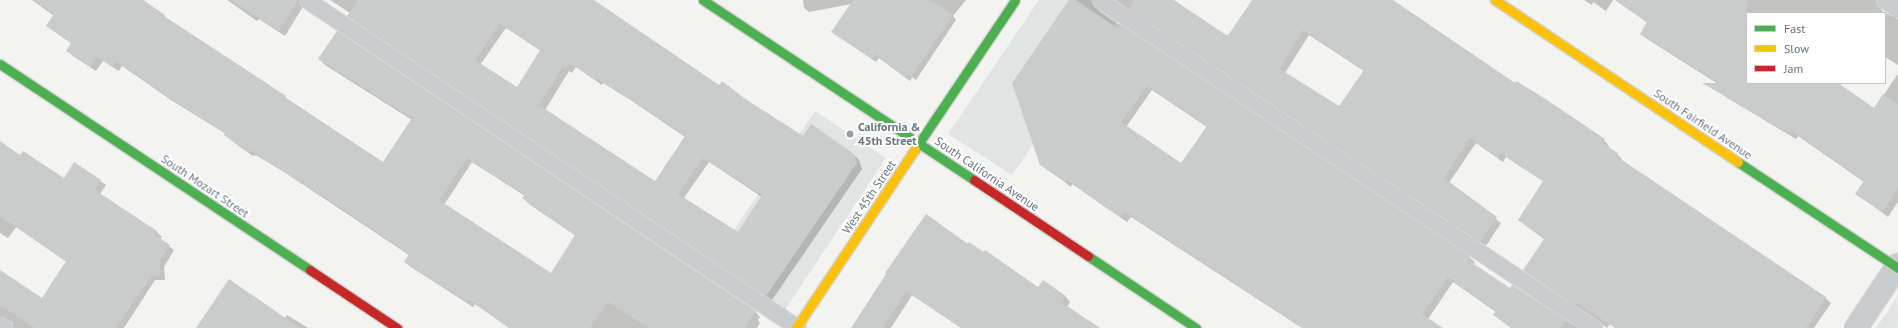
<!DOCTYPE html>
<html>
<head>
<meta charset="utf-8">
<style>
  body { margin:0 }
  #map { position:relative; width:1898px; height:328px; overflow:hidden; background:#f3f3f2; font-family:"PT Sans",sans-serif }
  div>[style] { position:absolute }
  .built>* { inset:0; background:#e2e3e3 }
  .shadow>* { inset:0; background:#0003 }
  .building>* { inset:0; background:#cacccc }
  .roads { filter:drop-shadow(1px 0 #d0d1d1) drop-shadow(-1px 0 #d0d1d1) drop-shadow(0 1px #d0d1d1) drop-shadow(0 -1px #d0d1d1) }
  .lane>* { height:15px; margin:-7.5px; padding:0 7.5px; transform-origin:7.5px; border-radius:7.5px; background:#c9cbcc }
  .street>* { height:22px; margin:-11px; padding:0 11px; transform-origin:11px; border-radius:11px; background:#c9cbcc }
  .fast>* { height:9px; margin:-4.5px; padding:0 4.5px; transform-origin:4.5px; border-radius:4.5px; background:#4caf50 }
  .slow>* { height:9px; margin:-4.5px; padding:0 4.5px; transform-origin:4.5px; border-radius:4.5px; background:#ffc107 }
  .jam>* { height:9px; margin:-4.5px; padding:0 4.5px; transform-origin:4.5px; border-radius:4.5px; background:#c62828 }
  .dots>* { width:11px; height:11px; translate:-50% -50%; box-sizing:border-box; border:2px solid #fff; border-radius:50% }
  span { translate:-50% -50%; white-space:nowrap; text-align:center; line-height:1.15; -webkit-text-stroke:4px #fff; paint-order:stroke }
  .street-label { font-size:12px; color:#657580 }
  .poi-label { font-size:12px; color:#657580; font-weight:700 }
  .left { translate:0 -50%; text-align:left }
  .legend { position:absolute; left:1746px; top:12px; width:140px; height:72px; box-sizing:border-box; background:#fff; border:1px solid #c1c8cc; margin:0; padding:5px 7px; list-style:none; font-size:12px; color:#657580 }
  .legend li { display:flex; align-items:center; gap:8px; height:20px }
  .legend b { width:20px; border:1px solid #c1c8cc }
</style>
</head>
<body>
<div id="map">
  <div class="built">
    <div style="clip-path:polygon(1039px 0,1100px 0,1122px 14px,1012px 175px,948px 134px)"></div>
    <div style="clip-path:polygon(815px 111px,886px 158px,781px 316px,708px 268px)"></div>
    <div style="clip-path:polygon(1897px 297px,1898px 328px,1876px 328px,1887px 312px)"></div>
  </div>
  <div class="shadow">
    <div style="clip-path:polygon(evenodd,32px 0,143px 0,170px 21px,384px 163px,412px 120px,325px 65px,319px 59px,755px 311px,760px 317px,758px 320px,760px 323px,757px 328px,509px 328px,475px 304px,473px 307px,411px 267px,405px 262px,409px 255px,287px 174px,256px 155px,255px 156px,251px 155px,226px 134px,171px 100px,122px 66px,119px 71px,103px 61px,96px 71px,73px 56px,67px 50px,72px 44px,47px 25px,54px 16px,32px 0,472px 162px,525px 196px,524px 198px,529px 204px,576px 236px,551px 275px,444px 205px,472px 162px)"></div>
    <div style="clip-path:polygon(227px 0,307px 0,285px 36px,259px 19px,257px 21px)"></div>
    <div style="clip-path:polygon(evenodd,330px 0,591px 0,720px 86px,744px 99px,803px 137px,853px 154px,859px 160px,862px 169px,772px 300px,354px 21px,349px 16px,350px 13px,330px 0,506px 28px,541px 51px,517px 88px,480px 65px,506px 28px,330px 0,576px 67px,602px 85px,603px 83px,632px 101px,685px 137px,655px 182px,545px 110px,569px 71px,572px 73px,576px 67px,330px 0,709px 162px,762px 197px,738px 233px,684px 198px,709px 162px)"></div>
    <div style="clip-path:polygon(803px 0,966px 0,953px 16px,956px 20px,916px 80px,912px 77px,910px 81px,879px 58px,876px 62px,833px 32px,851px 4px,809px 12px,804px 8px)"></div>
    <div style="clip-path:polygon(evenodd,1070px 0,1099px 0,1096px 5px,1099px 11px,1469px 257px,1475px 262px,1473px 265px,1510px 290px,1513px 286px,1578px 328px,1511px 328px,1494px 315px,1496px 312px,1453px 282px,1428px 319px,1437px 328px,1302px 328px,1131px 217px,1127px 222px,1072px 184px,1071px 187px,1041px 164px,1070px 0,1152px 90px,1207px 127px,1181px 164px,1126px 127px,1152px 90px)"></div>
    <div style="clip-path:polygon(evenodd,1115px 0,1175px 0,1174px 1px,1226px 36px,1229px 35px,1253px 0,1383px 0,1604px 140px,1609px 146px,1608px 148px,1617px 154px,1622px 159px,1621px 161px,1825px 298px,1831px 303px,1814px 328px,1618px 328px,1611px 323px,1607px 328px,1524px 270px,1545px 240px,1519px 220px,1544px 182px,1506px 157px,1503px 162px,1476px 143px,1449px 183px,1501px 223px,1486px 246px,1115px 0,1309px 35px,1364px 71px,1340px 107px,1285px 73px,1309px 35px)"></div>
    <div style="clip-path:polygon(1584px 0,1613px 0,1606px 11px,1593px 2px,1592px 5px)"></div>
    <div style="clip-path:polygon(1615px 0,1883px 0,1880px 6px,1882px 11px,1898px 19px,1898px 65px,1885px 57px,1885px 13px,1747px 13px,1747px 83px,1836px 83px,1874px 109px,1898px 74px,1898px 202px,1888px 217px,1856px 193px,1864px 182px,1798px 136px,1796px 139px,1729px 99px,1723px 94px,1726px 89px,1647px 39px,1641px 34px,1648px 23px)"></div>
    <div style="clip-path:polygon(0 143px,20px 156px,64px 179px,75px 163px,106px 185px,100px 194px,157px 232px,162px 237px,160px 239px,174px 250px,164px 267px,165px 280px,155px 280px,124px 328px,13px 328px,13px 324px,11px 322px,6px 320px,0 323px,0 271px,42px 299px,67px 262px,16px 227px,8px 238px,0 233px)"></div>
    <div style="clip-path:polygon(968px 245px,1038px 288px,1065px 296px,1070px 302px,1067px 307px,1099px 328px,961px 328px,912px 295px,891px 328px,852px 328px)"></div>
    <div style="clip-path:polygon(287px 315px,308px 328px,197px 328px,285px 318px)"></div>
  </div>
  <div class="building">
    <div style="clip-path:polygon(evenodd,32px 0,143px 0,165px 15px,164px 16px,286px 96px,285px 98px,383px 162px,412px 118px,318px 59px,337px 31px,756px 311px,744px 328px,649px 328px,608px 302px,590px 328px,509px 328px,469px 299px,467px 302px,404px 262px,409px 254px,339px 207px,250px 150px,249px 152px,244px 150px,224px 135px,225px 133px,165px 95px,116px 61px,113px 67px,97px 57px,90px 67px,66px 51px,71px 43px,46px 26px,54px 14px,32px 0,467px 158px,525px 195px,522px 198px,575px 235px,551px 273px,439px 200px,467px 158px)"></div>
    <div style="clip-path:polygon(231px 0,298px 0,279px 31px)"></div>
    <div style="clip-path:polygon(evenodd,358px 0,594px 0,719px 85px,722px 81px,744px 98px,803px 136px,811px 124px,854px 154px,857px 163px,766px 296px,347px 16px,358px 0,500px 23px,540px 50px,517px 87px,475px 60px,500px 23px,358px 0,570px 63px,596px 80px,597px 79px,625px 96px,685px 136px,655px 181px,539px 105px,563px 66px,566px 68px,570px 63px,358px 0,703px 158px,762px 195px,738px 232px,678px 194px,703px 158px)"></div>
    <div style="clip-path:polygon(853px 0,930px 0,953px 15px,911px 77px,907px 74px,905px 77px,875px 54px,872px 59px,831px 32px)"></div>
    <div style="clip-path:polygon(evenodd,1069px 0,1076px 0,1117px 28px,1120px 24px,1470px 256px,1468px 260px,1510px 288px,1512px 285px,1566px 320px,1561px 328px,1512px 328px,1493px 315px,1496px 311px,1448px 277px,1422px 314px,1443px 328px,1303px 328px,1125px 212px,1121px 218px,1067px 180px,1065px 182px,1040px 165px,1012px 83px,1069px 0,1147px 86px,1207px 126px,1181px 163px,1121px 122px,1147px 86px)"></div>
    <div style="clip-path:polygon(evenodd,1134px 0,1174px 0,1226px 35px,1229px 34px,1252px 0,1393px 0,1515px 83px,1516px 81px,1544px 98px,1605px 139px,1602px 143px,1618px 153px,1616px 156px,1826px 297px,1806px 328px,1615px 328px,1577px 303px,1576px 305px,1523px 270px,1544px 239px,1518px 220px,1543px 181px,1501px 153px,1497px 157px,1470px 138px,1444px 178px,1497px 217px,1480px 241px,1129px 8px,1134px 0,1303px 30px,1364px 70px,1339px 106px,1280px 69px,1303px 30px)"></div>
    <div style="clip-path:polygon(1616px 0,1747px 0,1747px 83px,1838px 83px,1874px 108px,1883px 94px,1898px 104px,1898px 189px,1882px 212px,1855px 194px,1864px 181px,1792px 131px,1790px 134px,1702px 83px,1719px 83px,1640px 34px,1647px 22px)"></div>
    <div style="clip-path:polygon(0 141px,20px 155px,23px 151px,64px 178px,74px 162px,101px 180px,95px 190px,157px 231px,155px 235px,170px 245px,159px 262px,161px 275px,151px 276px,116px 328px,35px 328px,0 305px,0 270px,42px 298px,66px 261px,0 216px)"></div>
    <div style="clip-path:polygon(926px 214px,968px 244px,969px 242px,984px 252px,985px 250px,1038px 287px,1043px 280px,1066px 296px,1061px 302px,1100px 328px,962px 328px,906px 291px,883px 328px,851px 328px,886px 274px,885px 273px)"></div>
    <div style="clip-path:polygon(229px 279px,300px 328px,196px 328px)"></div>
  </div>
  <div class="roads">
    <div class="lane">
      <div style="left:307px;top:0;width:590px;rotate:33.74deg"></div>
      <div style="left:1100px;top:0;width:593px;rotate:33.58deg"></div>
      <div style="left:1884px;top:0;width:17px;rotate:33deg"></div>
      <div style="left:0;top:325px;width:5px;rotate:37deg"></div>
    </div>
    <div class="street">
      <div style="left:1856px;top:328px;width:76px;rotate:-56.3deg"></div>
    </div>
    <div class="fast">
      <div style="left:703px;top:0;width:325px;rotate:33.6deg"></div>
      <div style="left:0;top:64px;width:372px;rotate:33.6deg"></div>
      <div style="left:915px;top:149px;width:179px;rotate:-56.1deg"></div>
      <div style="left:1738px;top:162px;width:192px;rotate:33.5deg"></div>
      <div style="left:1088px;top:256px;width:130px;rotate:33.7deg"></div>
    </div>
    <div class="slow">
      <div style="left:1495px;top:0;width:292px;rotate:33.7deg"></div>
      <div style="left:796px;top:328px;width:215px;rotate:-56.4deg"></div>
    </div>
    <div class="jam">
      <div style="left:974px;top:180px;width:137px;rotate:33.7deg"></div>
      <div style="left:310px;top:270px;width:105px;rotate:33.7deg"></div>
    </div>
  </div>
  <div class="dots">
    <div style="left:850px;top:134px;background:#97a1a8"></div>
  </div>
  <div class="street-label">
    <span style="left:1703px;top:124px;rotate:34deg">South Fairfield Avenue</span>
    <span style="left:987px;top:174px;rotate:34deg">South California Avenue</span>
    <span style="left:205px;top:186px;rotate:34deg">South Mozart Street</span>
    <span style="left:869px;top:197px;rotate:-56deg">West 45th Street</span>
  </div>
  <div class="poi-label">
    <span class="left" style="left:858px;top:134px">California &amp;<br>45th Street</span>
  </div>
  <ul class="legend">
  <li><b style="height:5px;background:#4caf50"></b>Fast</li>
  <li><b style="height:5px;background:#ffc107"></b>Slow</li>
  <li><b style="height:5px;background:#c62828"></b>Jam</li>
  </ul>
</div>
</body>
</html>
